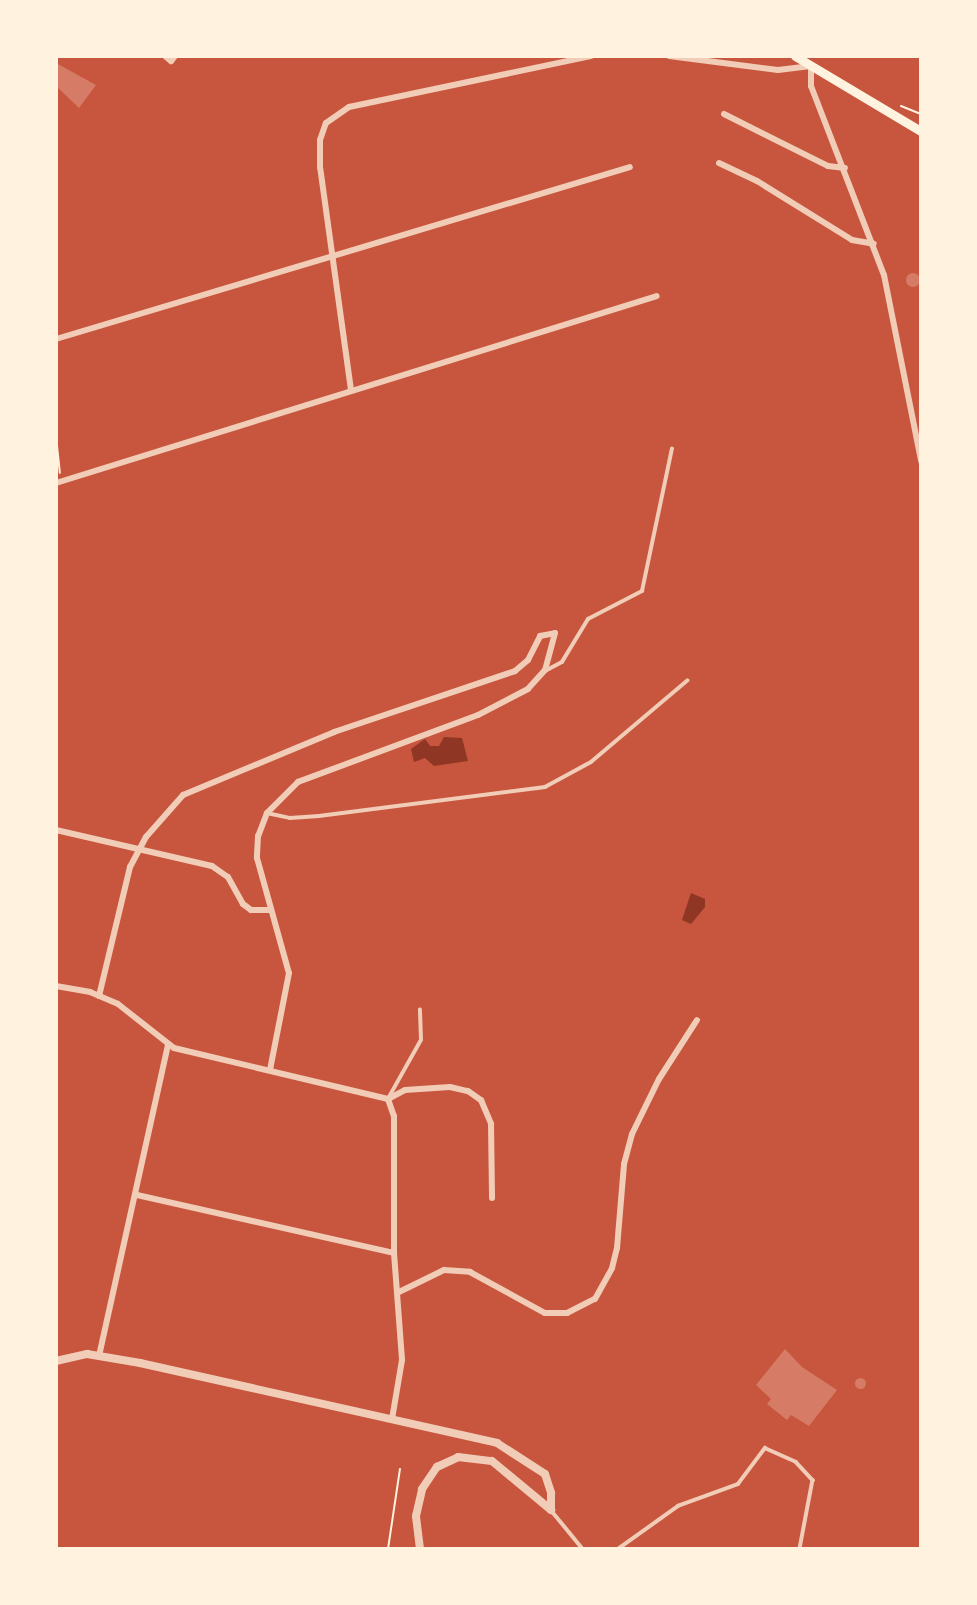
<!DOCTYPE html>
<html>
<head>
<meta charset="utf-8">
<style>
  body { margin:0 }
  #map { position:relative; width:977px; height:1605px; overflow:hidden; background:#c8553d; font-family:"Space Grotesk",sans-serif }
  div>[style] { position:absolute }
  .water>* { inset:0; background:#8f3625 }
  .building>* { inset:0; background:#d67c66 }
  .round { border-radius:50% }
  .path>* { height:2px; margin:-1px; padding:0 1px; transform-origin:1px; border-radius:1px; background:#fff3e0 }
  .service>* { height:3.5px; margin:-1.75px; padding:0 1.75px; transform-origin:1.75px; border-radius:1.75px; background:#f1ccb7 }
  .minor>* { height:6px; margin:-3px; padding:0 3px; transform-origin:3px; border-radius:3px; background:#f1ccb7 }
  .tertiary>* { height:8px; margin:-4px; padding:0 4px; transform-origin:4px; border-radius:4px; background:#f1ccb7 }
  .secondary>* { height:9px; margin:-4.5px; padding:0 4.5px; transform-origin:4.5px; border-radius:4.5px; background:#fff3e0 }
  span { translate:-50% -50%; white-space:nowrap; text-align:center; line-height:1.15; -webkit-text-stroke:5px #fff3e0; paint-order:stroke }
  .frame { position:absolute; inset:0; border:58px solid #fff3e0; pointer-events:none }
</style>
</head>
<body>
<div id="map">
  <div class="water">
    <div style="clip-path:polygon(444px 737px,462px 738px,468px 761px,434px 766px,425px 758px,414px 762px,411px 749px,425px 739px,430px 746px,439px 746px)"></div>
    <div style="clip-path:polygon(691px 893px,705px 899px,705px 907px,691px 924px,682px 920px)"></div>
  </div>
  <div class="building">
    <div style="clip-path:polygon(56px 63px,96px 85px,79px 108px,56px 86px)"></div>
    <div class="round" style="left:906px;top:273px;width:14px;height:14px"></div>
    <div style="clip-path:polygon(785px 1349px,802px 1367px,837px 1390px,809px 1426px,791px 1415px,787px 1420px,767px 1404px,771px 1399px,756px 1385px)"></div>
    <div class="round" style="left:854.5px;top:1377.5px;width:11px;height:11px"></div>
  </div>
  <div class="path">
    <div style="left:901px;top:106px;width:22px;rotate:22deg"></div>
    <div style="left:56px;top:436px;width:37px;rotate:84deg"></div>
    <div style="left:388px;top:1549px;width:81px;rotate:-81.5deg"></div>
  </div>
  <div class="service">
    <div style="left:547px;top:670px;width:17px;rotate:-28deg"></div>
    <div style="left:562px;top:662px;width:50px;rotate:-58.8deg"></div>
    <div style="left:588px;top:619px;width:61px;rotate:-27.4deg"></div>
    <div style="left:642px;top:591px;width:145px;rotate:-78.1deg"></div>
    <div style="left:267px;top:813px;width:24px;rotate:12deg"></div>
    <div style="left:290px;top:818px;width:29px;rotate:-4deg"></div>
    <div style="left:319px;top:816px;width:228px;rotate:-7.3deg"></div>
    <div style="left:545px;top:787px;width:52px;rotate:-28.5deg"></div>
    <div style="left:591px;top:762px;width:126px;rotate:-40.2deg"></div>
    <div style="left:389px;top:1097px;width:65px;rotate:-60.7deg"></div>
    <div style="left:421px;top:1040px;width:30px;rotate:-92deg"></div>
    <div style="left:551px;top:1510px;width:50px;rotate:50.6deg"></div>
    <div style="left:618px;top:1549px;width:74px;rotate:-35.6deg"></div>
    <div style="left:678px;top:1506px;width:64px;rotate:-20.1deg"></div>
    <div style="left:738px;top:1484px;width:45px;rotate:-53.1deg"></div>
    <div style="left:765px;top:1448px;width:34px;rotate:24deg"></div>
    <div style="left:796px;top:1462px;width:25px;rotate:47deg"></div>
    <div style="left:813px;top:1480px;width:70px;rotate:100.7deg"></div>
  </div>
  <div class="minor">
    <div style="left:165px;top:56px;width:8px;rotate:40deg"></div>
    <div style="left:171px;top:61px;width:6px;rotate:-51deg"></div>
    <div style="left:669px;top:56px;width:110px;rotate:7.3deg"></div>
    <div style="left:778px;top:70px;width:33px;rotate:-7deg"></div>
    <div style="left:811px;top:66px;width:20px;rotate:90deg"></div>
    <div style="left:811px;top:86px;width:203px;rotate:68.9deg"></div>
    <div style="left:884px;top:275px;width:190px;rotate:78.7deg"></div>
    <div style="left:724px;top:114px;width:116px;rotate:26.6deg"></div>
    <div style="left:828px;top:166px;width:17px;rotate:7deg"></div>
    <div style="left:719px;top:163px;width:42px;rotate:25.3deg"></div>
    <div style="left:757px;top:181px;width:112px;rotate:31.8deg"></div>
    <div style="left:852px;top:240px;width:22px;rotate:10deg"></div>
    <div style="left:56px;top:339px;width:599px;rotate:-16.68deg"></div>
    <div style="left:351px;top:390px;width:225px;rotate:-97.9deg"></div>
    <div style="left:320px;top:167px;width:27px;rotate:-90deg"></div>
    <div style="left:320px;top:140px;width:18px;rotate:-71deg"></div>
    <div style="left:326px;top:123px;width:28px;rotate:-35deg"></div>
    <div style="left:349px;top:107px;width:247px;rotate:-11.9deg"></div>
    <div style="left:56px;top:483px;width:629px;rotate:-17.28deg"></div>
    <div style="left:56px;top:830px;width:160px;rotate:13deg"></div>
    <div style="left:212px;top:866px;width:19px;rotate:35deg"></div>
    <div style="left:228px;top:877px;width:31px;rotate:61deg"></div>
    <div style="left:243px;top:904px;width:10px;rotate:37deg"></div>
    <div style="left:251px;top:910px;width:20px"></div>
    <div style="left:56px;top:986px;width:35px;rotate:10deg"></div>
    <div style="left:90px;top:992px;width:30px;rotate:23deg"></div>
    <div style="left:118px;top:1004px;width:71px;rotate:38.2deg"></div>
    <div style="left:174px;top:1048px;width:220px;rotate:13.4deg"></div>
    <div style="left:99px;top:996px;width:133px;rotate:-76.5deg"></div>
    <div style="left:130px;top:867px;width:34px;rotate:-62deg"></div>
    <div style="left:146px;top:837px;width:56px;rotate:-48.6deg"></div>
    <div style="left:183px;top:795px;width:164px;rotate:-22.6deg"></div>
    <div style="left:334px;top:732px;width:191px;rotate:-18.6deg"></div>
    <div style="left:515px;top:671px;width:17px;rotate:-40deg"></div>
    <div style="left:528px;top:660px;width:27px;rotate:-63deg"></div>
    <div style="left:540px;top:636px;width:15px;rotate:-11deg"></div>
    <div style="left:555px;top:633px;width:38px;rotate:105deg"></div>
    <div style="left:545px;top:670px;width:25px;rotate:132deg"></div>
    <div style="left:528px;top:689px;width:56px;rotate:152.5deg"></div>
    <div style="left:478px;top:715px;width:192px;rotate:159.6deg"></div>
    <div style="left:298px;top:782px;width:44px;rotate:135deg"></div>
    <div style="left:267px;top:813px;width:25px;rotate:111deg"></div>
    <div style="left:258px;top:836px;width:22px;rotate:93deg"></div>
    <div style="left:257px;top:858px;width:119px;rotate:74.5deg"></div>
    <div style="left:289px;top:973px;width:99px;rotate:101.1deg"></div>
    <div style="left:388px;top:1099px;width:18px;rotate:71deg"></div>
    <div style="left:394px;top:1116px;width:137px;rotate:90deg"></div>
    <div style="left:394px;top:1253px;width:107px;rotate:85.7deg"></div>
    <div style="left:402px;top:1360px;width:60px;rotate:99.6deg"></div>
    <div style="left:388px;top:1099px;width:19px;rotate:-28deg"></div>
    <div style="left:405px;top:1090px;width:45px;rotate:-3.8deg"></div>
    <div style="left:450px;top:1087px;width:18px;rotate:13deg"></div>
    <div style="left:468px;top:1091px;width:16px;rotate:35deg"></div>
    <div style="left:481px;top:1100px;width:26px;rotate:67deg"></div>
    <div style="left:491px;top:1124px;width:74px;rotate:89.2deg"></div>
    <div style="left:137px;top:1195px;width:263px;rotate:12.7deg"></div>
    <div style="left:399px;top:1292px;width:50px;rotate:-26.1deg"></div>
    <div style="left:444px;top:1270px;width:26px;rotate:4deg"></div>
    <div style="left:470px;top:1272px;width:85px;rotate:28.7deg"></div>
    <div style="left:545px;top:1313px;width:22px"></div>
    <div style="left:567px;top:1313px;width:31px;rotate:-27deg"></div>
    <div style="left:595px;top:1299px;width:35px;rotate:-61deg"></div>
    <div style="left:612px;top:1268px;width:21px;rotate:-76deg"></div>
    <div style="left:617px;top:1248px;width:84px;rotate:-85.2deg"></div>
    <div style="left:624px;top:1164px;width:31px;rotate:-75deg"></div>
    <div style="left:632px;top:1134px;width:61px;rotate:-63.9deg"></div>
    <div style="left:659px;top:1079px;width:70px;rotate:-57.2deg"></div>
    <div style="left:99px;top:1356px;width:319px;rotate:-77.5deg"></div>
  </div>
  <div class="tertiary">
    <div style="left:56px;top:1361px;width:32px;rotate:-13deg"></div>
    <div style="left:87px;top:1354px;width:54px;rotate:9.6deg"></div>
    <div style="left:140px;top:1363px;width:366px;rotate:12.6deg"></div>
    <div style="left:497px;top:1443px;width:57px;rotate:32.9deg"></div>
    <div style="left:545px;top:1474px;width:20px;rotate:72deg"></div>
    <div style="left:551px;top:1493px;width:17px;rotate:90deg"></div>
    <div style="left:420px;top:1549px;width:33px;rotate:-97deg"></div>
    <div style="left:416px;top:1516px;width:28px;rotate:-77deg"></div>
    <div style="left:422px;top:1489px;width:27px;rotate:-56deg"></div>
    <div style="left:437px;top:1467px;width:23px;rotate:-25deg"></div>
    <div style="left:458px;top:1457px;width:34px;rotate:7deg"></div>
    <div style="left:492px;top:1461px;width:77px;rotate:39.7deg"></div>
  </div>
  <div class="secondary">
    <div style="left:795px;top:56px;width:147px;rotate:30.8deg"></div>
  </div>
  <div class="frame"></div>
</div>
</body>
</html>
